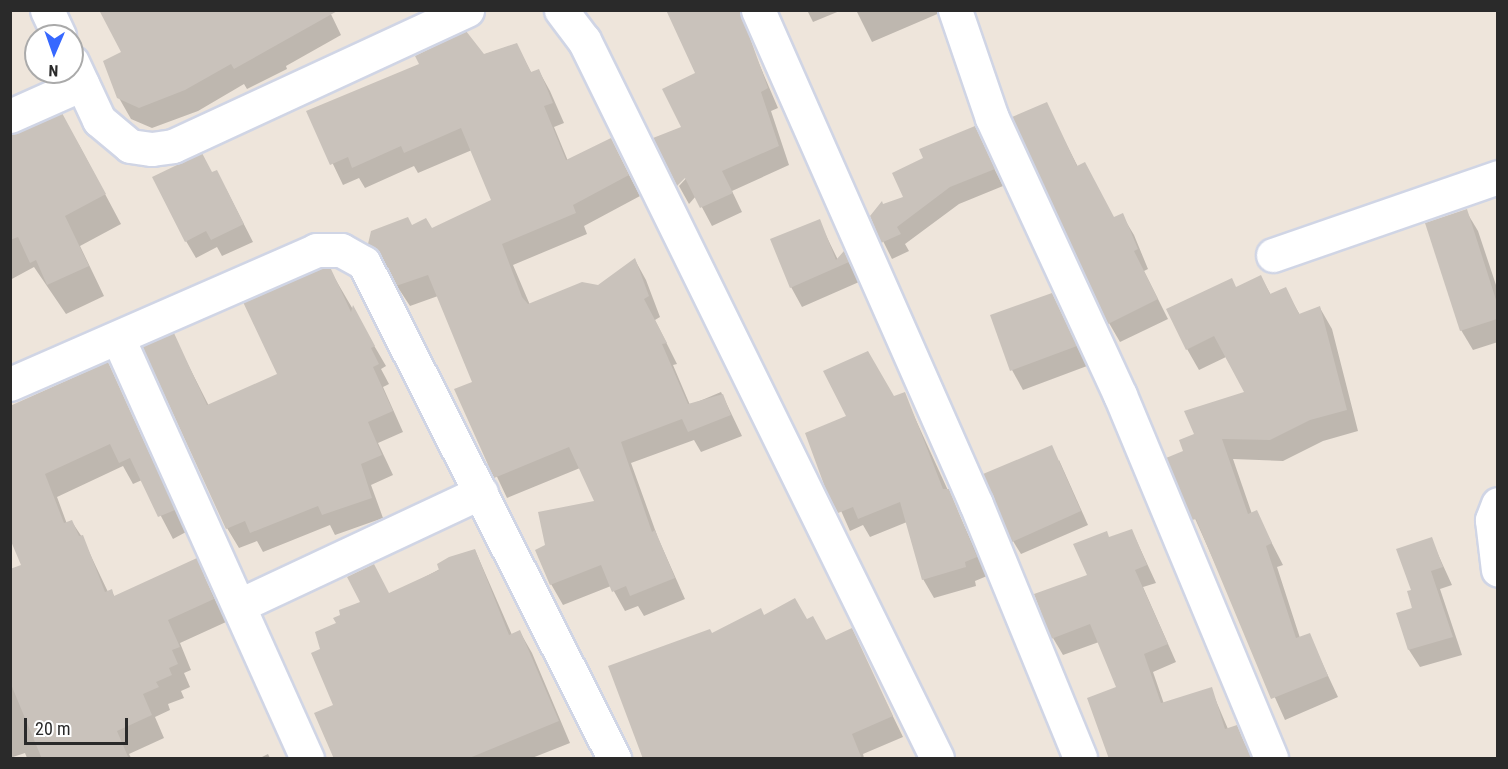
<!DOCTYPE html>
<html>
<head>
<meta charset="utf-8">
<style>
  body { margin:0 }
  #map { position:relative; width:1508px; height:769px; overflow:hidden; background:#eee5db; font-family:"Roboto Condensed",sans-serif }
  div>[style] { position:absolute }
  .shadow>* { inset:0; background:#0003 }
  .building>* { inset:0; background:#c9c2bb }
  .roads { filter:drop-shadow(2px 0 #d0d5e5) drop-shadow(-2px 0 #d0d5e5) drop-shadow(0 2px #d0d5e5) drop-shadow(0 -2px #d0d5e5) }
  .minor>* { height:33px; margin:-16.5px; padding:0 16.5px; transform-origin:16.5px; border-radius:16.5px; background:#fff }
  span { translate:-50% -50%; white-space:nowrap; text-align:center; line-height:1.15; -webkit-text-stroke:4.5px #fff; paint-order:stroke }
  .frame { position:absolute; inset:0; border:12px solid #2a2a2a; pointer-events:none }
  .north { position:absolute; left:24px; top:24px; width:60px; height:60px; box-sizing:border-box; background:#fff; border:2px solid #aaa; border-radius:50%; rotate:182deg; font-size:16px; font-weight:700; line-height:24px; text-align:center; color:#2a2a2a }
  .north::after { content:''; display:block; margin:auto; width:21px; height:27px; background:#3768ff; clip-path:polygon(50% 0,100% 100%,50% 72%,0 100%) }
  .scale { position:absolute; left:24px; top:718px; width:104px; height:27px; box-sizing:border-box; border:3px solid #2a2a2a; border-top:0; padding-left:8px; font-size:18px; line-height:21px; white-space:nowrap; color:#2a2a2a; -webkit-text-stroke:4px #fff; paint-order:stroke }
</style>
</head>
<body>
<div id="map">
  <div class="shadow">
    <div style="clip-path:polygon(329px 10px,341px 35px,286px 66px,287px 69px,247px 89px,244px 84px,198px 111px,152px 128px,131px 119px,119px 98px)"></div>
    <div style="clip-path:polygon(736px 10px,778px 108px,771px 111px,789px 165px,732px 191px,742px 212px,712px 226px,696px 196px,689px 204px,679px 186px,691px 173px,683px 128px,697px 74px)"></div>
    <div style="clip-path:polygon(807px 10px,842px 10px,813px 22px)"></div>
    <div style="clip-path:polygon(856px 10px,942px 10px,942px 12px,872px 42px)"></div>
    <div style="clip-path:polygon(516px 44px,532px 74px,539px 71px,550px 91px,564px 123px,554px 127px,568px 161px,611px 140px,640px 196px,584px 226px,587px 234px,513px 265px,530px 305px,598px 287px,635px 260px,646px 280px,660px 317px,655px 320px,677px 364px,673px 365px,690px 405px,721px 392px,742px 436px,701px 452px,694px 440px,631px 463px,658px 538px,685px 599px,644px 616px,638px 606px,625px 611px,611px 586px,563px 605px,551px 584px,546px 546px,596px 502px,580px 468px,507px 498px,456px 390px,474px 383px,438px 296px,410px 306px,369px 243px,412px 227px,432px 230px,493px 201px,472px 150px,418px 173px,414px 166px,365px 188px,359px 178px,343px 185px,308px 112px)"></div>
    <div style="clip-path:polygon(1046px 104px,1078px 167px,1114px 218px,1122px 215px,1134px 235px,1148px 269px,1144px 271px,1168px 319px,1120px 342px,1109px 323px)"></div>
    <div style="clip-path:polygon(974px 128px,1003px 186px,959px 204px,905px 244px,909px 251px,892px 259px,871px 217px,883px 206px,905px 198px)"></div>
    <div style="clip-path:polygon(10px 137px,79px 145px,121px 224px,80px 246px,104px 296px,66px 314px,34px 267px,10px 280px)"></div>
    <div style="clip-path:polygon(213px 174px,226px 189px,253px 242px,222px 256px,217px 247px,196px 258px,186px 241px)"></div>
    <div style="clip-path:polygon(1466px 211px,1478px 231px,1498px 291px,1498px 342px,1473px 350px,1461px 330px)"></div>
    <div style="clip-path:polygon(819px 221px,838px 260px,844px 253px,859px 282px,802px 307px,791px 287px)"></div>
    <div style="clip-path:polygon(330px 270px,386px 366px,381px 369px,389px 384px,383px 387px,403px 432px,378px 443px,393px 475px,371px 485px,383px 518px,335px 535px,330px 525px,263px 552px,257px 541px,239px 548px,227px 528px,173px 335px,209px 406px,279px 374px)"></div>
    <div style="clip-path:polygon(1261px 277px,1271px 295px,1285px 289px,1300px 315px,1320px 308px,1332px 329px,1358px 431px,1323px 441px,1283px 461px,1233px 459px,1252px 514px,1256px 512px,1283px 565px,1277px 567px,1300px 638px,1309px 635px,1338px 697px,1285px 720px,1168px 458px,1185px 452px,1196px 435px,1246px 393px,1226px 357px,1199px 370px,1187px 349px,1236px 289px)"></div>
    <div style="clip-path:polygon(1051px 295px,1087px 366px,1023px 390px,1012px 370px)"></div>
    <div style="clip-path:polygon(107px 363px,186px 532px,173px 539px,142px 480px,133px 484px,123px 466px,57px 497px,67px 524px,72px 522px,82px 537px,108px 592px,111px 591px,115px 597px,196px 560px,226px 622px,180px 643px,191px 670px,184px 673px,190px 687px,181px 691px,184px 698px,168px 704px,170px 710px,155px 717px,164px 738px,129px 754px,131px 758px,27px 758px,25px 753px,10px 758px,10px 571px,23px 566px,10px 408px)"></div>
    <div style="clip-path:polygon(904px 394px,987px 576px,975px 581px,976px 586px,934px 598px,923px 579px,907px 522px,870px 537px,863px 525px,850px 531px,807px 434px)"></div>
    <div style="clip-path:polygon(1059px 460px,1088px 525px,1021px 554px,1013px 541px)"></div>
    <div style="clip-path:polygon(1132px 531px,1156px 583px,1143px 587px,1176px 662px,1153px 672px,1164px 704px,1211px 689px,1228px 729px,1236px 727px,1252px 758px,1111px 758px,1118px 688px,1099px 642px,1063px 655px,1053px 638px,1110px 539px)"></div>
    <div style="clip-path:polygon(1431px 539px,1452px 585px,1440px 589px,1462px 655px,1420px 667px,1409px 650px,1413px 591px)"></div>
    <div style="clip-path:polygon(475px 550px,512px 635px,520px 632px,532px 653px,570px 743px,532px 758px,336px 758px,335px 706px,322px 649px,338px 624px)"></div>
    <div style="clip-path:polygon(764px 616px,807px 621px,826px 642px,851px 630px,903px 737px,863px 754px,864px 758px,643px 758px,712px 635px)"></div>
    <div style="clip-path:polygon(268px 754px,270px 758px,260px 758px)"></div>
  </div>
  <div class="building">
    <div style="clip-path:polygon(99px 10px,339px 10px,234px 69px,231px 64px,185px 90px,139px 108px,117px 98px,103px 61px,121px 52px)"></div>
    <div style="clip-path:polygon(666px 10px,740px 10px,768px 88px,761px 92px,779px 146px,722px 171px,733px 193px,700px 208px,685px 178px,677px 186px,653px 138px,681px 127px,662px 89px,695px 73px)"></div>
    <div style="clip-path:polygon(466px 31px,484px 54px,517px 43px,531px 72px,539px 69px,553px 103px,544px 106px,566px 160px,611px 138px,629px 175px,573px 205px,576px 213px,502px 244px,522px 297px,528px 304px,582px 282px,598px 285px,635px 258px,649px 296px,644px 299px,667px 343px,662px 344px,688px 404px,723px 394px,731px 415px,688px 432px,682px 419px,621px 442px,652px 532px,655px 530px,675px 578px,630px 596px,626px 586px,612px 592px,601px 565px,550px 585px,535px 550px,545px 545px,538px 512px,594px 501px,569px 447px,494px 478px,454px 389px,472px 382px,428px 275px,396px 286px,381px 255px,368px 244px,371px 231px,408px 217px,412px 225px,426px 218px,432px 228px,491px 200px,461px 128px,404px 153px,401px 146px,352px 168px,348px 157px,330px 165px,306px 111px,419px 64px,415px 56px)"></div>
    <div style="clip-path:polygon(1047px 102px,1077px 166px,1085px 162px,1114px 217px,1123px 213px,1138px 249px,1134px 251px,1158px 299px,1108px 324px,1012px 117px)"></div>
    <div style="clip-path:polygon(62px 113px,106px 194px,65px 216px,89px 266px,47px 285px,36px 260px,30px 263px,18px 237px,10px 240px,10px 134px)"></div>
    <div style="clip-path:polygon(975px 126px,995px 169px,950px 187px,897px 227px,901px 234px,881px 243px,870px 216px,882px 201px,883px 204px,903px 197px,892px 173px,923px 158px,919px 149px)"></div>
    <div style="clip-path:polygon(202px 153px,212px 172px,217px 170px,244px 224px,211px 240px,206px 231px,185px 242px,152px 177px)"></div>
    <div style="clip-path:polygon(1467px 209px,1497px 303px,1497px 319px,1460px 331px,1425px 223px)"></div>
    <div style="clip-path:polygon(820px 219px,836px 260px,844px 251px,849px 262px,790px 288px,770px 239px)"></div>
    <div style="clip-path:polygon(320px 269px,331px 269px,351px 312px,353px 305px,375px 346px,371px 348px,379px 364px,373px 367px,393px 411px,368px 422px,382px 455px,361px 464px,372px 498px,322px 515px,318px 506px,250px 533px,245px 521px,226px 529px,142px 346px,174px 333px,207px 405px,277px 374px,243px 302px)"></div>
    <div style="clip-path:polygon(1261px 275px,1270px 294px,1286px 287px,1299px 314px,1320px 306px,1347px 410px,1310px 420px,1270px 440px,1222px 439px,1248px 514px,1257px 510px,1272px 543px,1266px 546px,1296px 638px,1310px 633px,1328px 676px,1271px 699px,1196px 519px,1192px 520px,1166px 458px,1183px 451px,1179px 440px,1194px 434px,1184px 411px,1244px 392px,1214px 336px,1186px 350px,1166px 309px,1232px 278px,1236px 287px)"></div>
    <div style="clip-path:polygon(1052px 293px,1077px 346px,1010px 371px,990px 315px)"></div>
    <div style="clip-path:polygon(868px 351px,894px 396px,905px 392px,943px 489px,949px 489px,977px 557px,965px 562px,966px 567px,922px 580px,900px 502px,858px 519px,853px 507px,838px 513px,826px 490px,805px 433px,846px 416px,823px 371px)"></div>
    <div style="clip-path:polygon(108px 362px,175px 510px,158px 517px,130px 458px,119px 463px,110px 444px,45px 474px,64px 523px,72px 520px,79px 536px,83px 535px,105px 592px,112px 589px,114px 596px,197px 558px,214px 599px,168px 620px,180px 647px,172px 650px,178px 664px,169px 668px,172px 675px,156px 682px,159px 687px,143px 694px,152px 715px,117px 731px,129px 759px,42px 759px,10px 682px,10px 569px,21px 565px,10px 539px,10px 406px)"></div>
    <div style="clip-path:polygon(1052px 445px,1081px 511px,1012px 542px,983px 474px)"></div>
    <div style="clip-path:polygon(1132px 529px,1147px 565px,1135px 570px,1168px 644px,1144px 654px,1161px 703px,1212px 687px,1225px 729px,1237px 725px,1251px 759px,1109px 759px,1087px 698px,1116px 687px,1090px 624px,1051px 639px,1034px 594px,1087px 575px,1073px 544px,1107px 531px,1109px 537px)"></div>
    <div style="clip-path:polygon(1432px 537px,1443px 567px,1431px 571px,1453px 637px,1408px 650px,1396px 613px,1412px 608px,1407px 591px,1411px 590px,1396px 549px)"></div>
    <div style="clip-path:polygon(475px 549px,509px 635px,520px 630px,559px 721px,467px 759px,334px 759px,314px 713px,333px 705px,311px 653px,320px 649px,315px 632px,336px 623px,333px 618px,340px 615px,339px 610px,360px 602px,347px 577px,374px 564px,389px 593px,439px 570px,437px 564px,449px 557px)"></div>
    <div style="clip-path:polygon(795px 598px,807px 619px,813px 616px,826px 640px,852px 628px,893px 716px,852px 734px,862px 759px,643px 759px,608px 666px,710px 629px,712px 633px,761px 608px,764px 615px)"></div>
  </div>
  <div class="roads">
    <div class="minor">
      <div style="left:47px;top:10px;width:29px;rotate:65deg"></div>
      <div style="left:561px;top:10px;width:38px;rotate:53deg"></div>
      <div style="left:584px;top:40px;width:800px;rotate:63.82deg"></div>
      <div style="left:758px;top:10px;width:540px;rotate:66.19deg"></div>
      <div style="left:976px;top:504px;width:274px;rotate:67.7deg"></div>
      <div style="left:955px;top:10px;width:114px;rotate:71.1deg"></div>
      <div style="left:992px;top:118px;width:305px;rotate:65.2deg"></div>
      <div style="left:1120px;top:395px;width:393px;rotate:67.4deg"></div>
      <div style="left:72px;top:62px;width:64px;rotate:65deg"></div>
      <div style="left:99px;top:120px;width:40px;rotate:40deg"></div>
      <div style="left:130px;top:146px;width:22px;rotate:8deg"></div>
      <div style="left:152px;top:149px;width:21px;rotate:-8deg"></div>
      <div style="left:173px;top:146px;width:324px;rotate:-24.8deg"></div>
      <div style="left:10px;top:116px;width:79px;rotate:-24deg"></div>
      <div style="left:1273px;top:255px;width:238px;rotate:-19.1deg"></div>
      <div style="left:118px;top:338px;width:461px;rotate:65.8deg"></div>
      <div style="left:10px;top:384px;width:334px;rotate:-23.6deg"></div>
      <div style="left:316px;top:250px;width:25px"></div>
      <div style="left:341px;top:250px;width:26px;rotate:29deg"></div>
      <div style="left:364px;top:263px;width:555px;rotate:63.2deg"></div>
      <div style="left:1498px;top:504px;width:17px;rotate:111deg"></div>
      <div style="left:1492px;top:520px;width:50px;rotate:83.2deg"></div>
      <div style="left:240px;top:605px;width:266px;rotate:-25.1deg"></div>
    </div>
  </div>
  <div class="frame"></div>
  <div class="north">N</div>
  <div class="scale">20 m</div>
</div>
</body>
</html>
